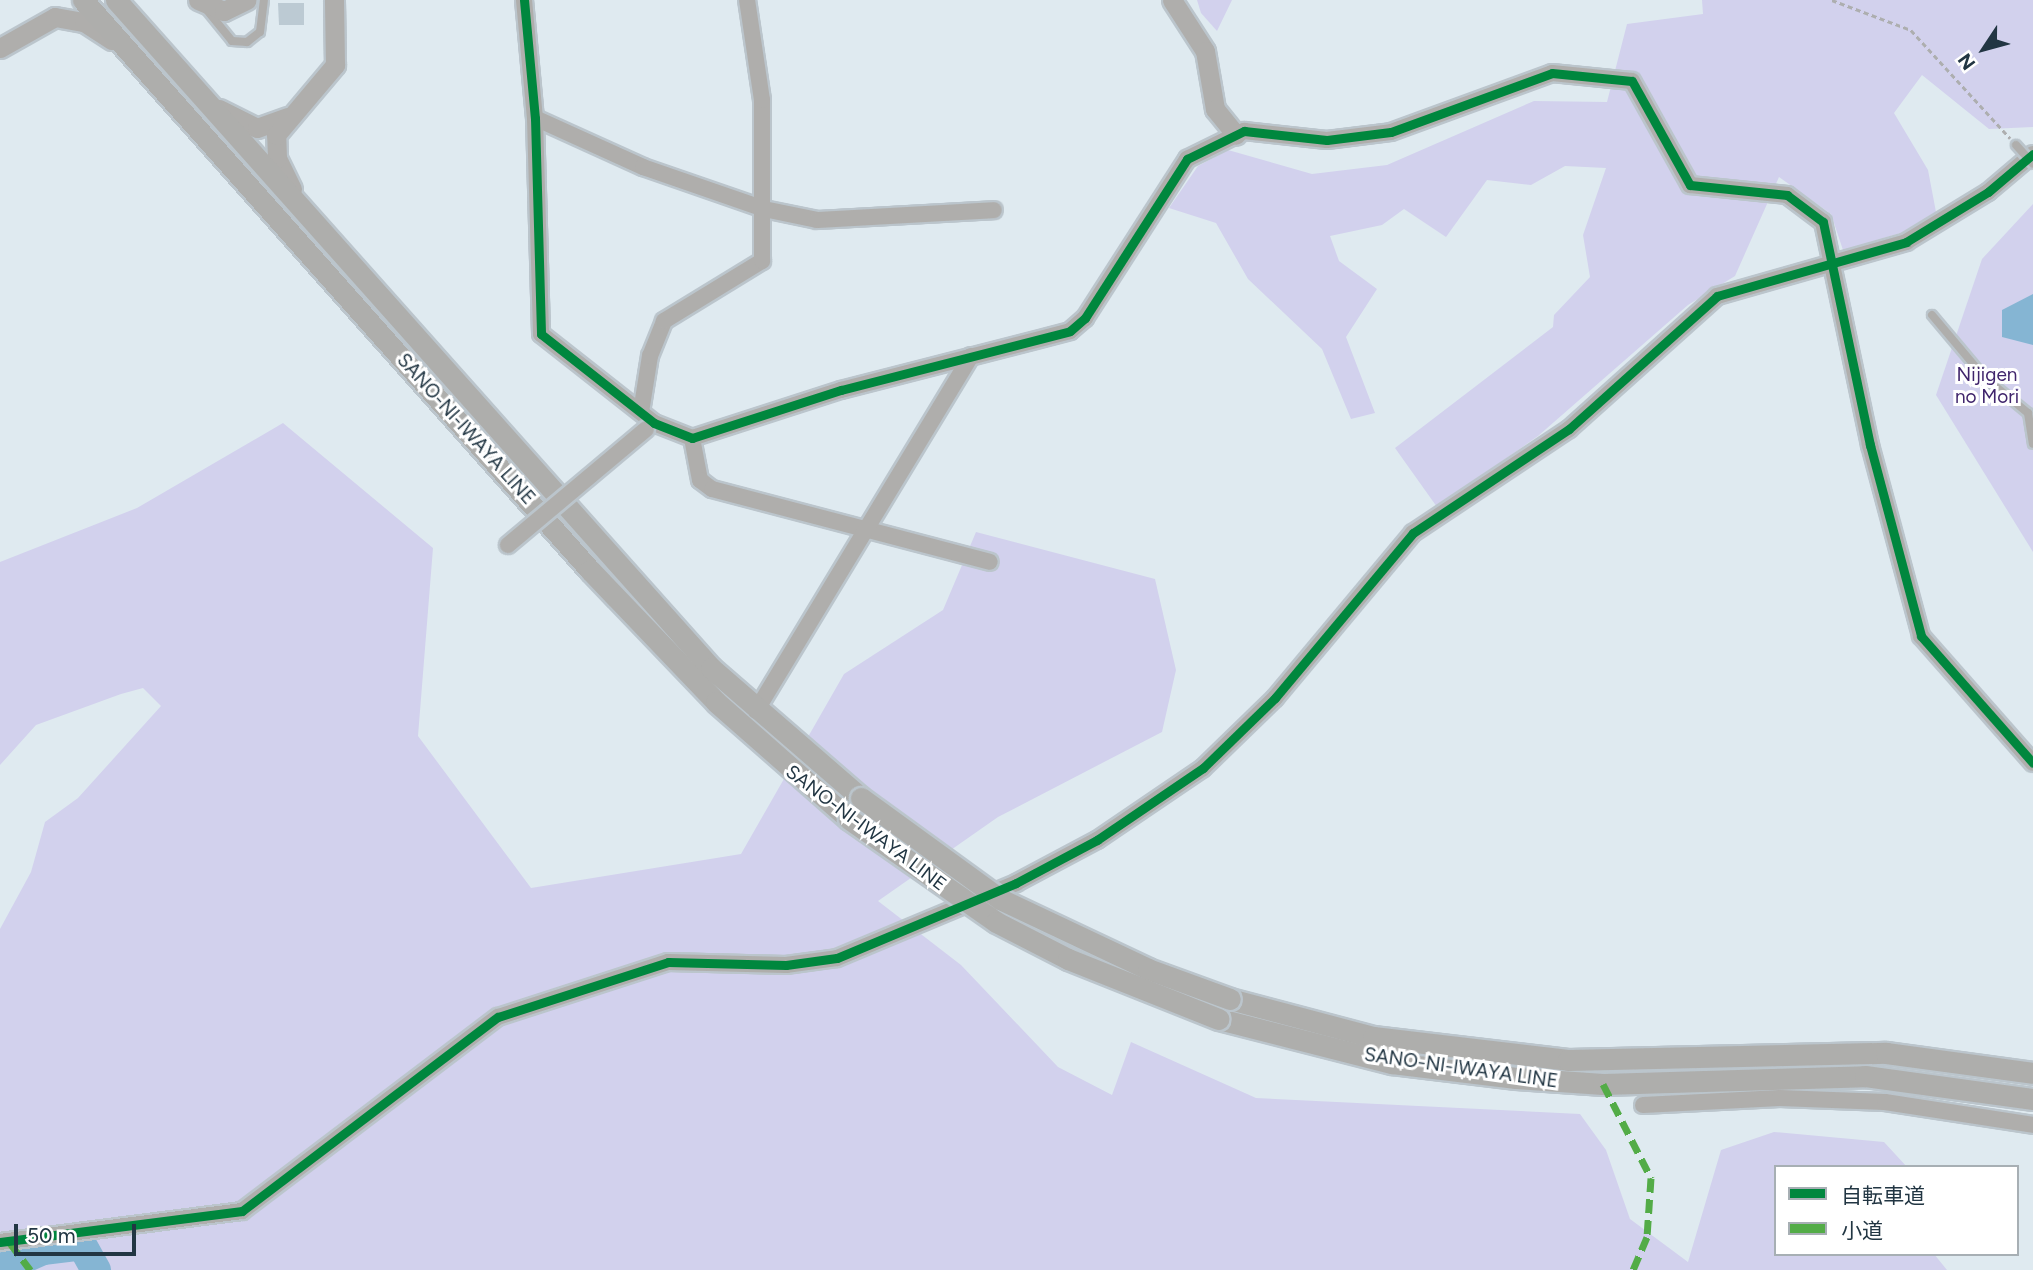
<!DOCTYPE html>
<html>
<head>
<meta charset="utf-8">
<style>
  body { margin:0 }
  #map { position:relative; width:2033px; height:1270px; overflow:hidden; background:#dfeaf0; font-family:Figtree,"Noto Sans JP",sans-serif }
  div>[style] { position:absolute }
  .green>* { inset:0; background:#d2d1ed }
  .water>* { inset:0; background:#85b5d3 }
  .river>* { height:30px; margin:-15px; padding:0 15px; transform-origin:15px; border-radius:15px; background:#85b5d3 }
  .building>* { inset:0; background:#bccad3 }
  .path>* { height:2.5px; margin-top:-1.25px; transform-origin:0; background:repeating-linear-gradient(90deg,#adaeaf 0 5px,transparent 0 8.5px) }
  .roads { filter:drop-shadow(2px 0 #bbc5cc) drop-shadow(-2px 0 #bbc5cc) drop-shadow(0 2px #bbc5cc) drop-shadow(0 -2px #bbc5cc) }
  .service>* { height:8px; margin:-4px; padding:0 4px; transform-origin:4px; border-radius:4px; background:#afaeac }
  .minor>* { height:16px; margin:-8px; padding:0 8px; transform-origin:8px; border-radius:8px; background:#afaeac }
  .tertiary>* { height:19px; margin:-9.5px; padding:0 9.5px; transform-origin:9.5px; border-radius:9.5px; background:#afaeac }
  .secondary>* { height:21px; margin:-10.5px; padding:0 10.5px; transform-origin:10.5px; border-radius:10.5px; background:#aeaeac }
  .bridges { filter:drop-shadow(2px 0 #bbc5cc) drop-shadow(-2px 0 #bbc5cc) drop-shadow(0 2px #bbc5cc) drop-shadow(0 -2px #bbc5cc) }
  .service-bridge>* { height:8px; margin:-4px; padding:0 4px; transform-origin:4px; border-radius:4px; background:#afaeac }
  .minor-bridge>* { height:16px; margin:-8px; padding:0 8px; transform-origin:8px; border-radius:8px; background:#afaeac }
  .secondary-bridge>* { height:21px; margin:-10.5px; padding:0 10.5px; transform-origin:10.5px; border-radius:10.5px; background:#aeaeac }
  .quiet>* { height:7px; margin-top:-3.5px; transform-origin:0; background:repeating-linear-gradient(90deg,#53ac47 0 14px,transparent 0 21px) }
  .cycleway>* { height:9px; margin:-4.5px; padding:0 4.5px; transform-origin:4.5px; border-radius:4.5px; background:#00873e }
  span { translate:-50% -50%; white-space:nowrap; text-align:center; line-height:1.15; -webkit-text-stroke:6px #fff; paint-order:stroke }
  .park-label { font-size:19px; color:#40256c }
  .street-label { font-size:19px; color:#223643 }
  .legend { position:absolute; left:1774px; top:1165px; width:245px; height:91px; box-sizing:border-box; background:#fff; border:2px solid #a7afb4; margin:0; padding:9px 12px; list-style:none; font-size:21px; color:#223643 }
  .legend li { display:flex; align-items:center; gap:14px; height:35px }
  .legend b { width:35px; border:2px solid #a7afb4 }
  .north { position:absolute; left:1949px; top:14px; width:70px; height:70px; -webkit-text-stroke:5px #fff; paint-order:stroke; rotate:234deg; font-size:19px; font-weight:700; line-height:28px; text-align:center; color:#223643 }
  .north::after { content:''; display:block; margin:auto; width:24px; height:32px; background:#223643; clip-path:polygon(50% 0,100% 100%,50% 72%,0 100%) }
  .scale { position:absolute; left:14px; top:1224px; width:122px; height:32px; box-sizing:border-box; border:4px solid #223643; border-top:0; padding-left:9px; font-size:21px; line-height:24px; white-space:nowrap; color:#223643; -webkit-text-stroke:5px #fff; paint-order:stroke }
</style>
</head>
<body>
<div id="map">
  <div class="green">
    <div style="clip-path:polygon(1197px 0,1232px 0,1217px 31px,1201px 13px)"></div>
    <div style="clip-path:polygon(1702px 0,2033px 0,2033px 127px,1989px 129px,1922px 75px,1894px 113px,1928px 170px,1936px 212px,1901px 233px,1843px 250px,1831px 214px,1779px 177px,1735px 276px,1688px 305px,1538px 436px,1437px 507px,1395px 448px,1553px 327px,1554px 315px,1590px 277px,1583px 235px,1606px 168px,1565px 166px,1531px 185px,1487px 180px,1446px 237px,1404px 209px,1382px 225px,1330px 236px,1339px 261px,1377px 289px,1346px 337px,1375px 413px,1351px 419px,1322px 349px,1248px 279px,1216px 223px,1169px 208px,1198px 166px,1228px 150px,1312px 174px,1387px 165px,1534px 101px,1607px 102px,1627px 24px,1703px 14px)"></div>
    <div style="clip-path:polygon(2033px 204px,2033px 552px,1936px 395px,1982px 259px)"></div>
    <div style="clip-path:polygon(283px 423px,433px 548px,418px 736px,531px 888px,741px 854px,844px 674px,943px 610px,976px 532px,1155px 579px,1176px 670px,1162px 732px,998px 817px,878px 901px,961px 965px,1058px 1067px,1112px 1095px,1131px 1042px,1256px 1098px,1580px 1114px,1606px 1150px,1630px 1219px,1688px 1262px,1721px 1150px,1774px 1132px,1884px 1142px,1907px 1167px,1776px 1167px,1776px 1254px,1934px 1254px,1947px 1270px,0 1270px,0 929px,31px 872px,45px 822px,78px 798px,161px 706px,143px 688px,121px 694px,36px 725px,0 765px,0 562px,137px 508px)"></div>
  </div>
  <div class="water">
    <div style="clip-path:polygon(2033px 294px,2033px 345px,2002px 337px,2002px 310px)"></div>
  </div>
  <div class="river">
    <div style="left:0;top:1269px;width:47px;rotate:-23.8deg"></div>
    <div style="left:43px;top:1250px;width:39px;rotate:-7deg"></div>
    <div style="left:82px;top:1245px;width:29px;rotate:61deg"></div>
  </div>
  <div class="building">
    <div style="clip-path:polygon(278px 3px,304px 3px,304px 25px,279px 25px)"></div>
  </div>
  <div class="path">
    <div style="left:1832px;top:0;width:85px;rotate:20.8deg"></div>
    <div style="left:1911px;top:30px;width:147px;rotate:47.5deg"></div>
  </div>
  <div class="roads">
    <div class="service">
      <div style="left:206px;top:9px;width:41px;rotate:50.9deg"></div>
      <div style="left:232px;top:41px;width:15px;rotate:4deg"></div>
      <div style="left:247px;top:42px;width:16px;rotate:-38deg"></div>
      <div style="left:260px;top:32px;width:32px;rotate:-83deg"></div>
      <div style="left:1932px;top:315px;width:81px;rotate:50deg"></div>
      <div style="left:1984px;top:377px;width:57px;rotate:39.3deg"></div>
      <div style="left:2028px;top:413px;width:31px;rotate:81deg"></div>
    </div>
    <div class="minor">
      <div style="left:524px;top:0;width:119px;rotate:84.7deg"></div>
      <div style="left:535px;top:118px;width:216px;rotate:88.4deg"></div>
      <div style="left:541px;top:334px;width:144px;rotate:38.2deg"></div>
      <div style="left:654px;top:423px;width:41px;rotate:21.5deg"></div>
      <div style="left:692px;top:438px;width:157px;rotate:-17.9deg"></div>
      <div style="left:841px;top:390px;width:236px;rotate:-14.4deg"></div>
      <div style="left:1070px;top:331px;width:20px;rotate:-41deg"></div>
      <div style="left:1085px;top:318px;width:189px;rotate:-57.3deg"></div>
      <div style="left:1187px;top:159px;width:64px;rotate:-26.2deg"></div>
      <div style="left:1244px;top:131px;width:83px;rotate:6.2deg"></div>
      <div style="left:1327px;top:140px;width:64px;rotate:-7.1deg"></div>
      <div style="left:1391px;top:132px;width:171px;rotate:-20.1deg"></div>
      <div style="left:1552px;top:73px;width:80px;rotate:5.7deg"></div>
      <div style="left:1632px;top:81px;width:119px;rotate:60.9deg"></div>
      <div style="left:1690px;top:185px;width:98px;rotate:5.9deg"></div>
      <div style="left:1787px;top:195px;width:45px;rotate:36.9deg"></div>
      <div style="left:1823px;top:222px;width:228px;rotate:78.1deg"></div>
      <div style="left:1870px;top:445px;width:198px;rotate:75deg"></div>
      <div style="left:1921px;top:636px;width:169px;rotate:48.6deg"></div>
      <div style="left:535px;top:118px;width:119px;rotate:24.4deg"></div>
      <div style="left:643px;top:167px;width:128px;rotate:19.1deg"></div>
      <div style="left:764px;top:209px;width:54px;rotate:11.7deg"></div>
      <div style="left:817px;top:220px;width:177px;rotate:-3.2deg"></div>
      <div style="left:641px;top:412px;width:57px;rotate:-80.9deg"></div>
      <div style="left:650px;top:356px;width:38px;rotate:-68deg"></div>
      <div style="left:664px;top:321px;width:115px;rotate:-31.5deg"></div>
      <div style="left:762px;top:261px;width:161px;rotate:-90deg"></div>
      <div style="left:762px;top:100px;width:101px;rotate:-98.5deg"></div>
      <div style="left:692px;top:438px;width:43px;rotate:79.2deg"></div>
      <div style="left:700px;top:480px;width:15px;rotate:37deg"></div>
      <div style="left:712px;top:489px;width:287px;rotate:14.7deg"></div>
      <div style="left:756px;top:711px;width:415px;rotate:-58.8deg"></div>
      <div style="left:1643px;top:1105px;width:137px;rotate:-2.9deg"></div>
      <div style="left:1780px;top:1098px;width:105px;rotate:2.2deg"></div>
      <div style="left:1885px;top:1102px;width:150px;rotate:8.8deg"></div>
      <div style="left:0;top:1242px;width:244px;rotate:-7.3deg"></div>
      <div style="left:242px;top:1211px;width:321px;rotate:-37.2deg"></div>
      <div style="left:498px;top:1017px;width:179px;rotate:-17.9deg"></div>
      <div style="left:668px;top:962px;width:118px;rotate:1.5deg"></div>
      <div style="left:786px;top:965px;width:51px;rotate:-7.8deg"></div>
      <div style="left:837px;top:958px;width:194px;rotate:-22.7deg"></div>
      <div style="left:1016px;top:883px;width:92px;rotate:-28deg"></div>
      <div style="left:1097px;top:840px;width:128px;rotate:-34.2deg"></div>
      <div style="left:1203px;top:768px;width:100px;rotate:-44.2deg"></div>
      <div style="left:1275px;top:698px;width:215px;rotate:-50.1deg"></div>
      <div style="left:1413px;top:533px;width:187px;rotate:-33.7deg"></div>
      <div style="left:1569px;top:429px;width:199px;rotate:-41.9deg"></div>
      <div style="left:1717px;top:296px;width:197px;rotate:-15.9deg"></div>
      <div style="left:1906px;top:242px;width:96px;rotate:-31.4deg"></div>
      <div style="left:1988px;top:192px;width:59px;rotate:-40.2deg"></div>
    </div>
    <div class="tertiary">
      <div style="left:198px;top:0;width:28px;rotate:23deg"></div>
      <div style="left:224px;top:11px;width:25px;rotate:-26deg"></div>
      <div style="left:1172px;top:0;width:61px;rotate:57.1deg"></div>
      <div style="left:1205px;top:51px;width:59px;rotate:80.2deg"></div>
      <div style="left:1215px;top:109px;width:33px;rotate:51deg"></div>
      <div style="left:0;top:48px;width:63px;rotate:-29.4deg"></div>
      <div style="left:55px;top:17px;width:29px;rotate:10deg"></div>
      <div style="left:84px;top:22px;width:33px;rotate:33deg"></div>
      <div style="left:219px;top:109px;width:42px;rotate:26.6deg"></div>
      <div style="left:257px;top:128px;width:32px;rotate:-20deg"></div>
      <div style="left:292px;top:189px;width:34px;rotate:-116deg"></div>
      <div style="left:277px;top:158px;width:23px;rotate:-92deg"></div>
      <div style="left:276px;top:135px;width:92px;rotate:-49.9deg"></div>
      <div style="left:335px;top:65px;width:65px;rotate:-90.9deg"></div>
    </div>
    <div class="secondary">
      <div style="left:83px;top:0;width:763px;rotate:48.35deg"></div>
      <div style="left:590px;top:570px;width:182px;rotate:46.3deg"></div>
      <div style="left:716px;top:702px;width:177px;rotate:41.3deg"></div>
      <div style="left:116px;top:0;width:895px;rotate:48.31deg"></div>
      <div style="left:711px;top:668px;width:198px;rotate:40.9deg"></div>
      <div style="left:1230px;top:999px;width:148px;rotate:14.9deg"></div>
      <div style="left:1373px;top:1037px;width:196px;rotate:6.7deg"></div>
      <div style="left:1568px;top:1060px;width:318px;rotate:-1.3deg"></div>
      <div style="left:1886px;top:1053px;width:148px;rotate:7.7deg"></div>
      <div style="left:1219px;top:1019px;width:179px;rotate:14.3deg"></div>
      <div style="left:1392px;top:1063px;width:125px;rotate:6.9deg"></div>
      <div style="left:1516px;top:1078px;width:87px;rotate:3.9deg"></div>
      <div style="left:1603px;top:1084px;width:262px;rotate:-1.7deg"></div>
      <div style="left:1865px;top:1076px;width:170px;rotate:7.8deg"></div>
    </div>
  </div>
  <div class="bridges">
    <div class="service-bridge">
      <div style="left:2016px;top:145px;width:25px;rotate:48deg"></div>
    </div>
    <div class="minor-bridge">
      <div style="left:508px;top:545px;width:180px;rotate:-40deg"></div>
    </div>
    <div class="secondary-bridge">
      <div style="left:861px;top:798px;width:172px;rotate:36deg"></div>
      <div style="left:1000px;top:899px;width:164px;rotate:25.3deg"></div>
      <div style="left:1148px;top:969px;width:87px;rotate:20.1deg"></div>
      <div style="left:849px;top:819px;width:179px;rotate:35deg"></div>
      <div style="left:996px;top:922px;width:81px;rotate:27.2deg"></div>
      <div style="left:1068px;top:959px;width:162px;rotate:21.7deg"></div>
    </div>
  </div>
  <div class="quiet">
    <div style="left:1603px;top:1084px;width:106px;rotate:62.9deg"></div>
    <div style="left:1651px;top:1178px;width:59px;rotate:93.9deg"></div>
    <div style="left:1647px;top:1237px;width:36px;rotate:113deg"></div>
    <div style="left:10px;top:1243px;width:34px;rotate:53deg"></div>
  </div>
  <div class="cycleway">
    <div style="left:524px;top:0;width:119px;rotate:84.7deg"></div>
    <div style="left:535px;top:118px;width:216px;rotate:88.4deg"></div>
    <div style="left:541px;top:334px;width:144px;rotate:38.2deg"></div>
    <div style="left:654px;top:423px;width:41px;rotate:21.5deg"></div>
    <div style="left:692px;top:438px;width:157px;rotate:-17.9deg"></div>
    <div style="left:841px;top:390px;width:236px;rotate:-14.4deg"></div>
    <div style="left:1070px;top:331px;width:20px;rotate:-41deg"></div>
    <div style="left:1085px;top:318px;width:189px;rotate:-57.3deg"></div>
    <div style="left:1187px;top:159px;width:64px;rotate:-26.2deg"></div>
    <div style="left:1244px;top:131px;width:83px;rotate:6.2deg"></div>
    <div style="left:1327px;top:140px;width:64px;rotate:-7.1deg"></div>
    <div style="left:1391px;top:132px;width:171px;rotate:-20.1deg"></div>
    <div style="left:1552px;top:73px;width:80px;rotate:5.7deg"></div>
    <div style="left:1632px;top:81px;width:119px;rotate:60.9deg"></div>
    <div style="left:1690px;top:185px;width:98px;rotate:5.9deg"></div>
    <div style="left:1787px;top:195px;width:45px;rotate:36.9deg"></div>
    <div style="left:1823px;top:222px;width:228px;rotate:78.1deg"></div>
    <div style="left:1870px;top:445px;width:198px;rotate:75deg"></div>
    <div style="left:1921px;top:636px;width:169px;rotate:48.6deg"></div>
    <div style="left:0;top:1242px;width:244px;rotate:-7.3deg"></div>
    <div style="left:242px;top:1211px;width:321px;rotate:-37.2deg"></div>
    <div style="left:498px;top:1017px;width:179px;rotate:-17.9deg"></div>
    <div style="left:668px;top:962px;width:118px;rotate:1.5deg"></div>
    <div style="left:786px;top:965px;width:51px;rotate:-7.8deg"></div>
    <div style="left:837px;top:958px;width:194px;rotate:-22.7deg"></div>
    <div style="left:1016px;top:883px;width:92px;rotate:-28deg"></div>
    <div style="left:1097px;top:840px;width:128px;rotate:-34.2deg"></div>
    <div style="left:1203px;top:768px;width:100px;rotate:-44.2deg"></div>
    <div style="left:1275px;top:698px;width:215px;rotate:-50.1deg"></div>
    <div style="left:1413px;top:533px;width:187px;rotate:-33.7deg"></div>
    <div style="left:1569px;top:429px;width:199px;rotate:-41.9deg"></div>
    <div style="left:1717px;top:296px;width:197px;rotate:-15.9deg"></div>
    <div style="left:1906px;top:242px;width:96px;rotate:-31.4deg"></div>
    <div style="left:1988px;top:192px;width:59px;rotate:-40.2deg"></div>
  </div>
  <div class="park-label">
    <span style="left:1987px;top:386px">Nijigen<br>no Mori</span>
  </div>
  <div class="street-label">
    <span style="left:466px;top:429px;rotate:48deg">SANO-NI-IWAYA LINE</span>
    <span style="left:866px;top:828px;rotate:37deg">SANO-NI-IWAYA LINE</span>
    <span style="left:1461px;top:1068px;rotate:8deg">SANO-NI-IWAYA LINE</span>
  </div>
  <ul class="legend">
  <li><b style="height:9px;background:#00873e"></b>自転車道</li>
  <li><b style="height:9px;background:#53ac47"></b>小道</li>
  </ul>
  <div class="north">N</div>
  <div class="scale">50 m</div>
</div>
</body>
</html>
